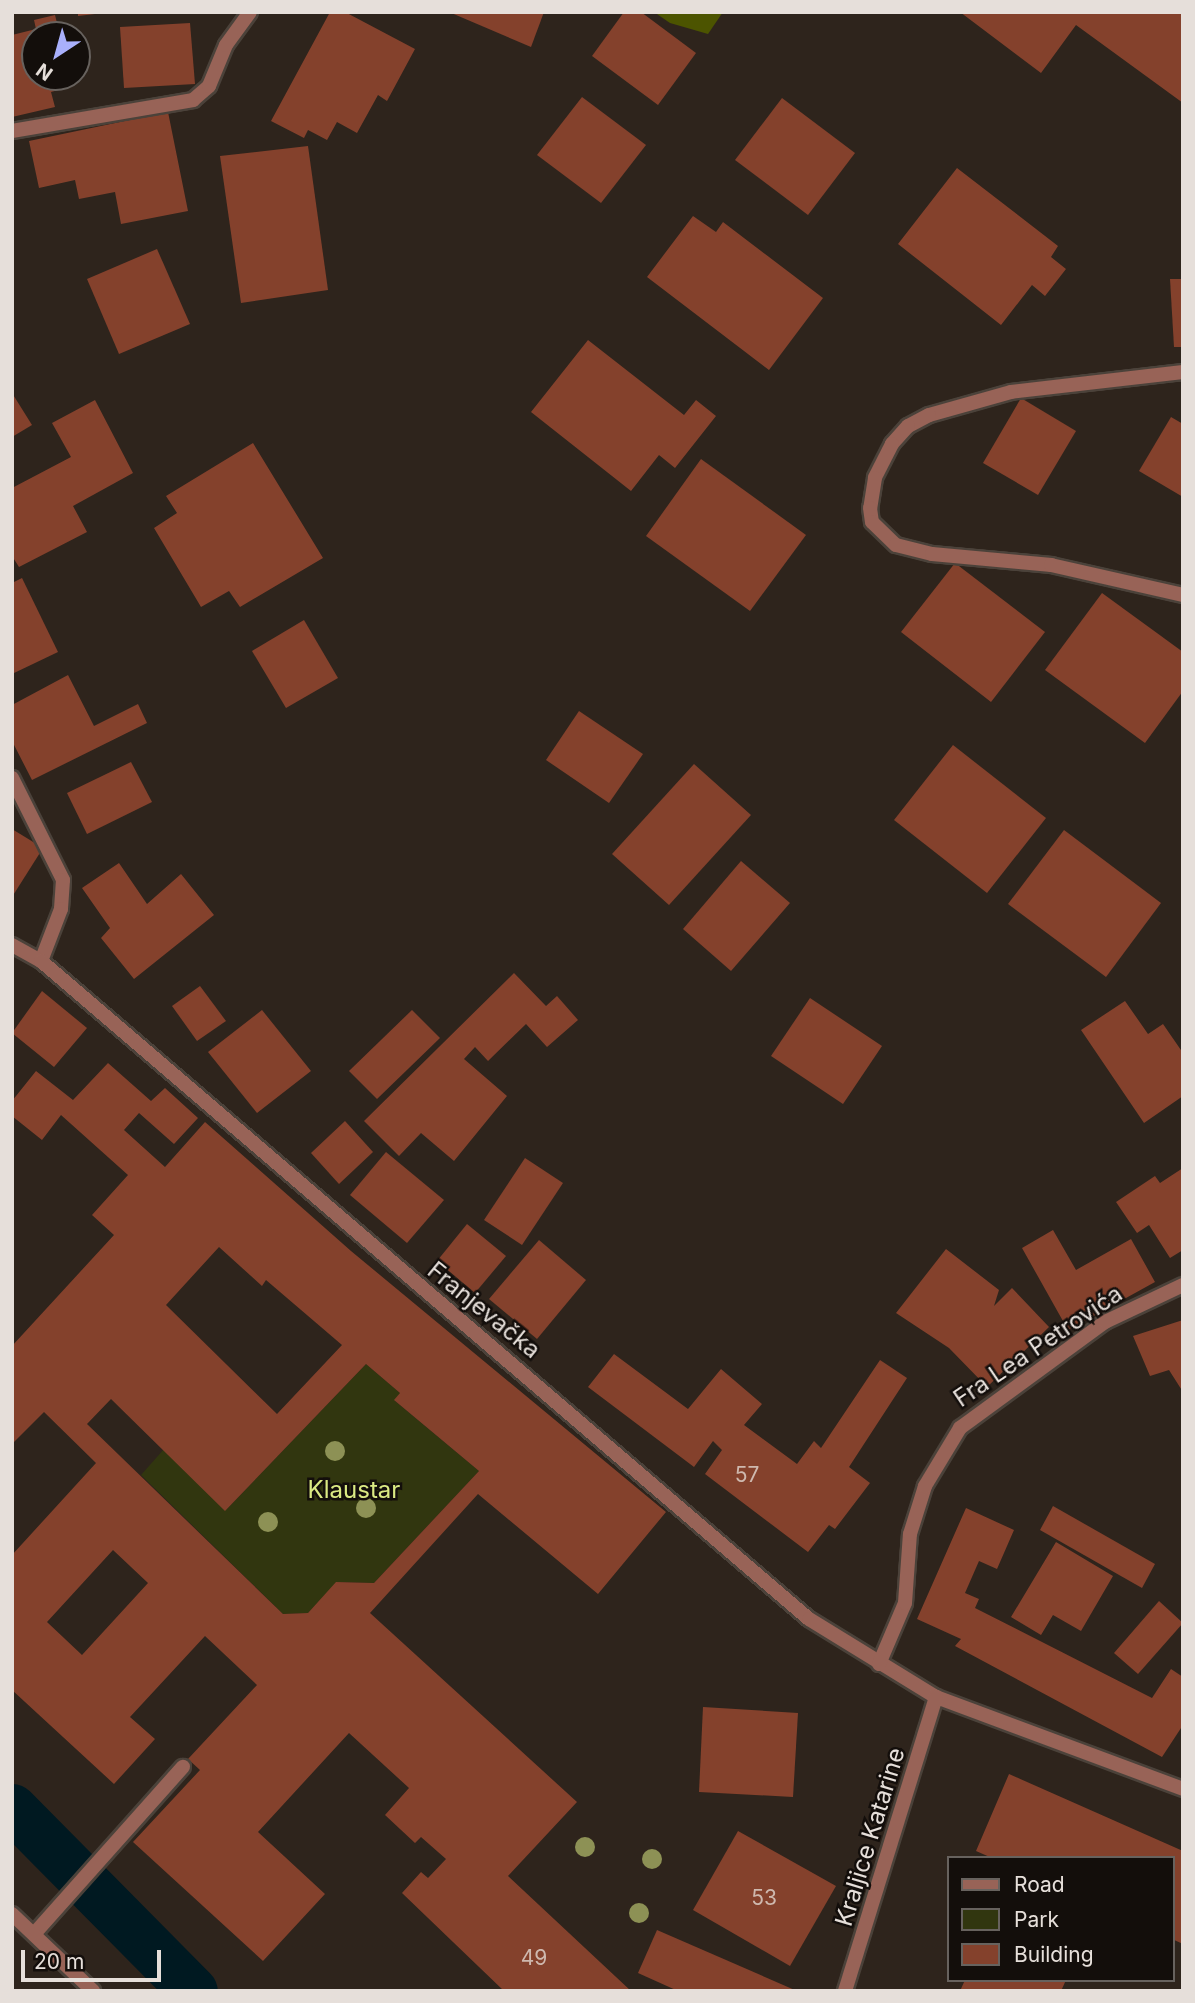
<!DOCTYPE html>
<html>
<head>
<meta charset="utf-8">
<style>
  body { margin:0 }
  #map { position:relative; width:1195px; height:2003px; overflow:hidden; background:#2e241c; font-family:Inter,sans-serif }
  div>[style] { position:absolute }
  .green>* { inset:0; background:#31360f }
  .forest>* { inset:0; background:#4c5400 }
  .canal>* { height:49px; margin:-24.5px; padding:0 24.5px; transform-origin:24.5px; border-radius:24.5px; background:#001921 }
  .building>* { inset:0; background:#84412c }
  .roads { filter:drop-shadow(2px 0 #4b423a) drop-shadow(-2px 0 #4b423a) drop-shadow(0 2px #4b423a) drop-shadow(0 -2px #4b423a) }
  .lane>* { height:14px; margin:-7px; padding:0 7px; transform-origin:7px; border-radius:7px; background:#986357 }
  .street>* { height:14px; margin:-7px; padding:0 7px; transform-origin:7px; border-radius:7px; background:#986357 }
  .trees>* { width:20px; height:20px; margin:-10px; border-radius:50%; background:#8d9155 }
  span { translate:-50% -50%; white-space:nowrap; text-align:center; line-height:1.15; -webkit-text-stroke:5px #130e0b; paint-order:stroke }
  .number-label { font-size:21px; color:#ceb8ae }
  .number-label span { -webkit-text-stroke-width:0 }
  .street-label { font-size:24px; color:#e6dfda }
  .park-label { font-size:24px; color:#dbea83 }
  .frame { position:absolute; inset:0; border:14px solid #e6dfda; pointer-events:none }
  .legend { position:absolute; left:947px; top:1856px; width:228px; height:126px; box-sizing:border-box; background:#130e0b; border:2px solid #67625e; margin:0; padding:9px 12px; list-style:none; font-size:21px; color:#e6dfda }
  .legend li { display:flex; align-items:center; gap:14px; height:35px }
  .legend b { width:35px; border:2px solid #67625e }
  .north { position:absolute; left:21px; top:21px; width:70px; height:70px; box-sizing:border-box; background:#130e0b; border:2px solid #67625e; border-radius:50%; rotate:216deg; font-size:19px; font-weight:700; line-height:28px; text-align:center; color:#e6dfda }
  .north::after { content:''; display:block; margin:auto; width:24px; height:32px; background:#a9b0fc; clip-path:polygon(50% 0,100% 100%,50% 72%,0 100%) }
  .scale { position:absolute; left:21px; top:1950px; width:140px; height:32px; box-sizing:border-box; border:4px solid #e6dfda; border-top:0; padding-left:9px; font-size:21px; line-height:24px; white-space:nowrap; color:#e6dfda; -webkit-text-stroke:5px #130e0b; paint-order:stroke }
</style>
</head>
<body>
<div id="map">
  <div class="green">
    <div style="clip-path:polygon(366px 1364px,400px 1393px,395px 1401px,479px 1471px,374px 1583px,337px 1582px,308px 1613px,283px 1614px,141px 1475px,164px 1449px,227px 1509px)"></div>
  </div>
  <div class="forest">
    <div style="clip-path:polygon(654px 12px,723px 12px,708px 34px,670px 23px)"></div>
  </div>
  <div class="canal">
    <div style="left:12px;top:1808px;width:257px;rotate:45.3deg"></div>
  </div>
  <div class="building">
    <div style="clip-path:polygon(78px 12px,95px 12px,95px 14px,78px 16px)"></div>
    <div style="clip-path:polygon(330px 12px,345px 12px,415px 49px,387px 101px,378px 95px,357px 133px,337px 122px,327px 140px,308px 130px,304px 138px,271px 121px)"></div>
    <div style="clip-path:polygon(449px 12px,544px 12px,531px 47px)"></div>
    <div style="clip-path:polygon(624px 12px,641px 12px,696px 53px,658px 105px,592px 56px)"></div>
    <div style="clip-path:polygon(960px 12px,1183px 12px,1183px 103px,1076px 25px,1041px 73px)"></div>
    <div style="clip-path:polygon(55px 15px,60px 35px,35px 35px,35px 77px,71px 77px,73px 86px,51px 92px,55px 107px,12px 117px,12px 35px,36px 29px,34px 20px)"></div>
    <div style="clip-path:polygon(190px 23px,195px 84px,124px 88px,120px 27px)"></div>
    <div style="clip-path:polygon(582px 97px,646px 145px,601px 203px,537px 155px)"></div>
    <div style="clip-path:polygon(782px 98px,855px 153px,808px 215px,735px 160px)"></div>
    <div style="clip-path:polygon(168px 112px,188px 211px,121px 224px,115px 192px,79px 199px,75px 180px,39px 188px,29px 141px)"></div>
    <div style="clip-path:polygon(308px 146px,328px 290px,241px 303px,220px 156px)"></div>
    <div style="clip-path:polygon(957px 168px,1058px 246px,1051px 257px,1066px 269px,1045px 296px,1032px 285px,1001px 325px,898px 244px)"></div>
    <div style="clip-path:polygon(693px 216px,716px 232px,723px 222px,823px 298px,769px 370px,647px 277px)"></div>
    <div style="clip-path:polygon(157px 249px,190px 324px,119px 354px,87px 279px)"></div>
    <div style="clip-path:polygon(1170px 279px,1183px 279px,1183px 347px,1174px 347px)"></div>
    <div style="clip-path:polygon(588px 340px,684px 415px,696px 400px,716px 416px,675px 468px,659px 455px,631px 491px,531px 412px)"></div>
    <div style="clip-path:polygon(12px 393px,32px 425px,12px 437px)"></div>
    <div style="clip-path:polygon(1021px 398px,1076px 431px,1038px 495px,983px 463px)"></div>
    <div style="clip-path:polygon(95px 400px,133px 473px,73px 506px,87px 532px,19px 567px,12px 556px,12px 488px,71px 457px,52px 423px)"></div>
    <div style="clip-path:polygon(1171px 417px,1183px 424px,1183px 497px,1139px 471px)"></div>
    <div style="clip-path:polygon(253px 443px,323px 558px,240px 607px,229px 591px,201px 607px,154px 528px,177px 513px,166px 496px)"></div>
    <div style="clip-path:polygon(701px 459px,806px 535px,750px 611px,646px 536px)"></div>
    <div style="clip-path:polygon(955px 563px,1045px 632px,991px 702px,901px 632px)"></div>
    <div style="clip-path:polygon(22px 578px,58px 652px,12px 674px,12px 583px)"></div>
    <div style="clip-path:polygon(1102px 593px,1183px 652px,1183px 691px,1145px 743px,1045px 670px)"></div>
    <div style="clip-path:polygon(304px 620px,338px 678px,286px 708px,252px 651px)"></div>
    <div style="clip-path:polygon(68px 675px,94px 726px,138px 704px,147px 723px,32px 780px,12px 741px,12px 705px)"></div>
    <div style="clip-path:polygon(579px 711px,643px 754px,609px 803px,546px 760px)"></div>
    <div style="clip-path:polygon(953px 745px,1046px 818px,987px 893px,894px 820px)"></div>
    <div style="clip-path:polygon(131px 762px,152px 802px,87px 834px,67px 793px)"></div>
    <div style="clip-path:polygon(694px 764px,751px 815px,669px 905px,612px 854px)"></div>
    <div style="clip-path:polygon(12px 829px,43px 848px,12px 897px)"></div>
    <div style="clip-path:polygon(1064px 830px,1161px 903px,1106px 977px,1008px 904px)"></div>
    <div style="clip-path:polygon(741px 861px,790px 903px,731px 971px,683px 929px)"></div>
    <div style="clip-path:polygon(119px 863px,147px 904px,181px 874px,214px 915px,134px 979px,101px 938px,110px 928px,82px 888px)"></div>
    <div style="clip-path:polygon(514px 973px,546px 1006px,557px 996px,578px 1020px,547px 1047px,526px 1024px,488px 1061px,475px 1047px,464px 1059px,507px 1096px,454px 1161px,421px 1133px,399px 1156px,364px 1121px)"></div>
    <div style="clip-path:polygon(200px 986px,226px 1021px,197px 1041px,172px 1006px)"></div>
    <div style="clip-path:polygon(42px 991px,87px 1028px,54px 1067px,12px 1033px)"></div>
    <div style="clip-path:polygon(810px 998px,882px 1046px,843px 1104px,771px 1056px)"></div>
    <div style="clip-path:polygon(1125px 1001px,1148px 1034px,1163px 1024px,1183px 1053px,1183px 1096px,1144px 1123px,1081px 1030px)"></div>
    <div style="clip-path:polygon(262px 1010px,311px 1071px,257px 1113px,208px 1052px)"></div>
    <div style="clip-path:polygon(412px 1010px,440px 1038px,377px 1099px,349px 1071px)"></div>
    <div style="clip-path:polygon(evenodd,108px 1063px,151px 1101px,165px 1088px,198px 1118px,174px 1144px,139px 1113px,124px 1130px,165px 1167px,205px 1122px,351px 1251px,666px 1512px,598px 1594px,478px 1494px,370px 1613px,577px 1802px,508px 1876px,631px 1991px,504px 1991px,402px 1893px,421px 1872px,428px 1878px,446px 1859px,421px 1837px,415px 1843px,385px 1815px,409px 1788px,349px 1733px,258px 1832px,325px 1894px,263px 1961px,133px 1842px,200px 1770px,188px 1759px,257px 1685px,205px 1636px,130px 1717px,155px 1739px,114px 1784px,12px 1690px,12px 1555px,96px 1463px,44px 1412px,12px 1444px,12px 1346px,114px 1235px,92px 1215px,128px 1175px,61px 1115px,42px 1140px,12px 1116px,12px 1101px,36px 1071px,73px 1100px,108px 1063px,219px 1247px,262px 1286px,266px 1280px,342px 1345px,277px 1414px,166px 1305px,219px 1247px,108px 1063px,366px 1364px,400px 1393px,394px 1400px,479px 1471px,374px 1583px,336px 1582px,308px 1613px,283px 1614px,87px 1424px,111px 1399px,225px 1511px,366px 1364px,108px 1063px,113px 1550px,148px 1583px,82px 1655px,47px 1622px,113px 1550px)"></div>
    <div style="clip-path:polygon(345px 1121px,373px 1152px,339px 1184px,311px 1153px)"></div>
    <div style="clip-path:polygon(386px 1152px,444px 1200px,407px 1243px,350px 1195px)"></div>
    <div style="clip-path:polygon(525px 1158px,563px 1183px,522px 1245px,484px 1220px)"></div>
    <div style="clip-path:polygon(1183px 1168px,1183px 1250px,1170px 1258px,1149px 1225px,1137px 1233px,1116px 1202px,1155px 1176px,1160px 1183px)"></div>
    <div style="clip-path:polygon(467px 1224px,506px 1256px,475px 1293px,437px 1261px)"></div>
    <div style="clip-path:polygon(1053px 1230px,1076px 1270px,1131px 1239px,1155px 1282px,1068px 1330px,1022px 1248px)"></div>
    <div style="clip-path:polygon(539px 1240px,586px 1280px,537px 1339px,489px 1299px)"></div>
    <div style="clip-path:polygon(946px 1249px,999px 1290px,994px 1306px,1012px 1288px,1049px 1327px,987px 1387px,949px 1348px,896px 1313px)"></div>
    <div style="clip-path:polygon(1183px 1320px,1183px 1392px,1169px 1370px,1150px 1376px,1133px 1336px)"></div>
    <div style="clip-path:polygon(614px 1354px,688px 1409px,721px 1369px,762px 1404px,744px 1425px,797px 1464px,814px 1441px,821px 1448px,880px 1360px,907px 1378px,849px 1467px,870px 1483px,835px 1529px,829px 1525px,808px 1552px,705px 1474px,722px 1450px,713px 1441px,694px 1467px,588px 1387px)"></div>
    <div style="clip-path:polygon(1053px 1506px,1155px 1564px,1142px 1588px,1040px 1530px)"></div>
    <div style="clip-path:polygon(966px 1508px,1014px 1530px,997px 1569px,979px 1561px,965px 1593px,979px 1599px,975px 1608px,1152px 1698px,1171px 1669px,1183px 1677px,1183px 1725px,1162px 1757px,955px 1646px,961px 1639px,917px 1619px)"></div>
    <div style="clip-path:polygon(1056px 1542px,1113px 1576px,1081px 1631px,1053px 1615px,1041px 1635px,1011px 1617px)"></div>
    <div style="clip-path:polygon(1159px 1601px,1183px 1623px,1138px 1674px,1114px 1653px)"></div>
    <div style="clip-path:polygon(703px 1707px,798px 1713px,793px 1797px,699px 1792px)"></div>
    <div style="clip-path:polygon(1009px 1774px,1183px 1851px,1183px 1944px,1172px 1939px,1172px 1858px,992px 1858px,976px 1851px)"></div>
    <div style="clip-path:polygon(738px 1831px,836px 1886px,790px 1966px,693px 1910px)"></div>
    <div style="clip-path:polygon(657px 1930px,797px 1991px,678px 1991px,638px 1973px)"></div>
    <div style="clip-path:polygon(965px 1980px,1066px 1980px,1061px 1991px,960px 1991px)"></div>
  </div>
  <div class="roads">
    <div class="lane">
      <div style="left:34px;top:1934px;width:224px;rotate:-48.3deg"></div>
    </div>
    <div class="street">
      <div style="left:12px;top:131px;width:184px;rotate:-9.7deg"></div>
      <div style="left:193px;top:100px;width:21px;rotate:-41deg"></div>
      <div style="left:209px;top:86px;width:44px;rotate:-67.5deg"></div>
      <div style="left:226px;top:45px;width:41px;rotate:-54deg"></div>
      <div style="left:1183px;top:372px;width:173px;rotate:173.4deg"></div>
      <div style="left:1011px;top:392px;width:85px;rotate:164.3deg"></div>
      <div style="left:929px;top:415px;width:24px;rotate:152deg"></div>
      <div style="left:908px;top:426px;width:24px;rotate:132deg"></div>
      <div style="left:892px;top:444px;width:38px;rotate:117deg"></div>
      <div style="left:875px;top:478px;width:30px;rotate:99deg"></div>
      <div style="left:870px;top:508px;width:14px;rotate:82deg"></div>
      <div style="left:872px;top:522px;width:33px;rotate:44deg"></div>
      <div style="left:896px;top:545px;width:37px;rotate:14deg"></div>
      <div style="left:932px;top:554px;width:120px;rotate:5.3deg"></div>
      <div style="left:1051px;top:565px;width:135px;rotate:12.8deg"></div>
      <div style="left:12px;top:778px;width:114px;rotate:63.4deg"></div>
      <div style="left:63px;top:880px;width:29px;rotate:94deg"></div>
      <div style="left:61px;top:909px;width:56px;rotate:111deg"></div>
      <div style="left:12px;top:945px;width:33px;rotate:29deg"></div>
      <div style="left:41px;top:961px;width:1011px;rotate:40.59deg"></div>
      <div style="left:809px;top:1619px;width:149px;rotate:31.6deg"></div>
      <div style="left:936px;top:1697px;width:264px;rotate:20.4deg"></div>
      <div style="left:879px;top:1664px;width:66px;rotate:-66.9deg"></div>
      <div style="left:905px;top:1603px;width:69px;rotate:-85.9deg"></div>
      <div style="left:910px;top:1534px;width:50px;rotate:-72.6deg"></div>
      <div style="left:925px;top:1486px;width:68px;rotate:-58.9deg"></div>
      <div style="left:960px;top:1428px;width:180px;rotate:-36.2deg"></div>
      <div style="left:1105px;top:1322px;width:86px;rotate:-25.4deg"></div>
      <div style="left:12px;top:1914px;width:112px;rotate:43.5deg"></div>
      <div style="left:845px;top:1991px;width:308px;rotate:-72.8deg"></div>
    </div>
  </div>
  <div class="trees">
    <div style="left:335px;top:1451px"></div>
    <div style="left:366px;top:1508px"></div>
    <div style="left:268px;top:1522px"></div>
    <div style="left:585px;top:1847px"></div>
    <div style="left:652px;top:1859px"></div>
    <div style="left:639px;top:1913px"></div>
  </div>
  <div class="number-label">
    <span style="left:747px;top:1475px">57</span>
    <span style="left:764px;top:1898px">53</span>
    <span style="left:534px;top:1958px">49</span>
  </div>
  <div class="street-label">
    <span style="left:484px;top:1310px;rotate:39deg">Franjevačka</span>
    <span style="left:1038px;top:1346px;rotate:-34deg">Fra Lea Petrovića</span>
    <span style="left:870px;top:1837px;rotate:-73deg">Kraljice Katarine</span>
  </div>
  <div class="park-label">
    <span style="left:354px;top:1490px">Klaustar</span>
  </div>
  <div class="frame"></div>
  <ul class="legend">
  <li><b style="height:9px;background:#986357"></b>Road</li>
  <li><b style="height:19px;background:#31360f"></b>Park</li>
  <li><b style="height:19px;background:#84412c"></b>Building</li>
  </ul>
  <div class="north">N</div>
  <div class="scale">20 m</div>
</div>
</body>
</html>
